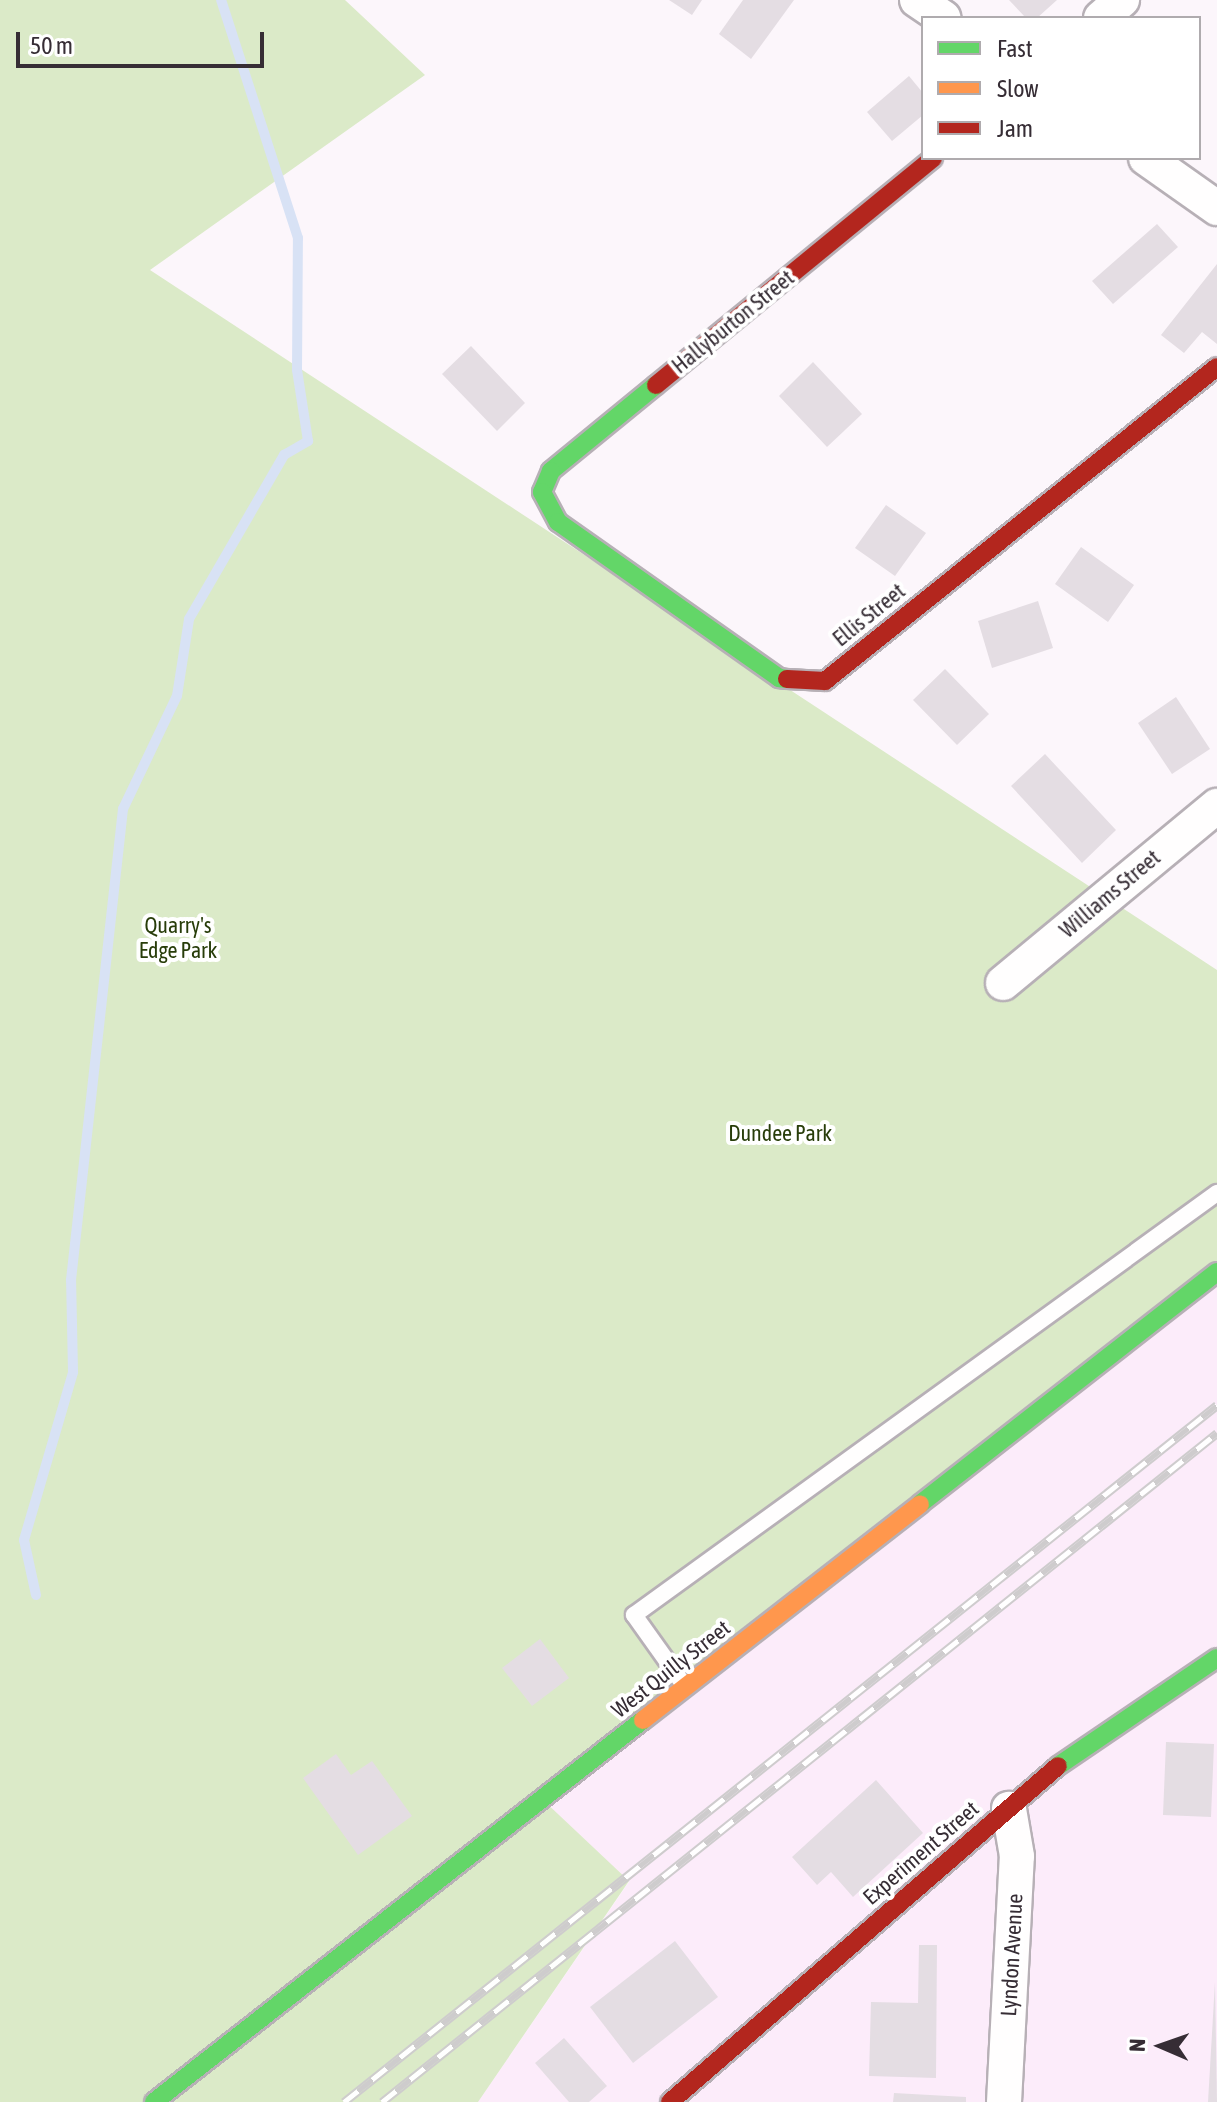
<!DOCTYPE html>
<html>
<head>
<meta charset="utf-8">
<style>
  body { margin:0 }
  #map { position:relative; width:1217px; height:2102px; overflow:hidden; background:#fcf6fb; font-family:"Asap Condensed",sans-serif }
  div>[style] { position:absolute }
  .built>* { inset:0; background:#fcecfa }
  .green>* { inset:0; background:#dbeac8 }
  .stream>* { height:10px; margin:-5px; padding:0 5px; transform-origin:5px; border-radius:5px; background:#d8e2f5 }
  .building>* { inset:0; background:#e4dde3 }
  .roads { filter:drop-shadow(2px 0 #b7b0b6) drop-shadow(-2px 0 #b7b0b6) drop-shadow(0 2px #b7b0b6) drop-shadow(0 -2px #b7b0b6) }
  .lane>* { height:16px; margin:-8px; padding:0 8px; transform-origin:8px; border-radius:8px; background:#fffefe }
  .street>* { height:34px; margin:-17px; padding:0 17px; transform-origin:17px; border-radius:17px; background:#fffefe }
  .fast>* { height:18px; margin:-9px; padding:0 9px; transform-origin:9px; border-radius:9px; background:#63d668 }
  .slow>* { height:18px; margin:-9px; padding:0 9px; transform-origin:9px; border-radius:9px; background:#ff974d }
  .jam>* { height:18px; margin:-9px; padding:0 9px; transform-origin:9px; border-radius:9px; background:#b3261e }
  .rail>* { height:9px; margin-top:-4.5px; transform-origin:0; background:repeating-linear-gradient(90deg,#fff 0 18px,#cecccd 0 36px); box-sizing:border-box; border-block:2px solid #cecccd }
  span { translate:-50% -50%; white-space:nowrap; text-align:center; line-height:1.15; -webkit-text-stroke:8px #fff; paint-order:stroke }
  .street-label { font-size:22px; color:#362d35 }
  .park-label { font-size:22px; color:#283d0a }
  .legend { position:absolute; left:921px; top:16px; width:280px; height:144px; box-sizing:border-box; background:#fff; border:2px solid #afabae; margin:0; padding:10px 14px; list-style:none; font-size:24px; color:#362d35 }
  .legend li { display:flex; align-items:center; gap:16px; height:40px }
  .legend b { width:40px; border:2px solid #afabae }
  .north { position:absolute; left:1121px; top:2006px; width:80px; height:80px; -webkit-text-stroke:6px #fff; paint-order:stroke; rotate:272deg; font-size:22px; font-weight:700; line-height:32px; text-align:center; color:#362d35 }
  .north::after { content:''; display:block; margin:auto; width:28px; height:36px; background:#362d35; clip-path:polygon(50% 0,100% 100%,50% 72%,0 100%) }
  .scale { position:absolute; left:16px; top:32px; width:248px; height:36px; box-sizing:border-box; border:4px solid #362d35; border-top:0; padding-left:10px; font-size:24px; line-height:28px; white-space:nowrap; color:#362d35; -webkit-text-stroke:6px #fff; paint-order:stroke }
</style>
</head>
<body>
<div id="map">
  <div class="built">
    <div style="clip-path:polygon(1217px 1271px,1217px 2102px,478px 2102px,629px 1882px,540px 1797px)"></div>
  </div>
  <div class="green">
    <div style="clip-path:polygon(0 0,345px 0,425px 75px,150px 270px,1217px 970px,1217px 1271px,541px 1798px,629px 1881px,478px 2102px,0 2102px)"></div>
  </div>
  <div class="stream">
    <div style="left:36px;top:1595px;width:56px;rotate:-102.3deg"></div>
    <div style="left:24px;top:1540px;width:175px;rotate:-73.7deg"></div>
    <div style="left:73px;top:1372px;width:92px;rotate:-91.2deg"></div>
    <div style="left:71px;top:1280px;width:474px;rotate:-83.7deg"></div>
    <div style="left:123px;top:809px;width:125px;rotate:-64.5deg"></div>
    <div style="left:177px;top:696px;width:78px;rotate:-81.1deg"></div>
    <div style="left:189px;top:619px;width:190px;rotate:-59.9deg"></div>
    <div style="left:284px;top:455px;width:28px;rotate:-30deg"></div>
    <div style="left:308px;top:441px;width:72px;rotate:-98.8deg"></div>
    <div style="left:297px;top:370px;width:132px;rotate:-89.6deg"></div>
    <div style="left:298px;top:238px;width:250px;rotate:-107.9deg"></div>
  </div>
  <div class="building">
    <div style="clip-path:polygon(669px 0,702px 0,692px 15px)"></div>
    <div style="clip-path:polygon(743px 0,794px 0,751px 59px,719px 34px)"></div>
    <div style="clip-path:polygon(1009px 0,1057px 0,1037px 18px,1026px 18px)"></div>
    <div style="clip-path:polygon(909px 76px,923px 93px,923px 115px,892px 141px,867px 112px)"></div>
    <div style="clip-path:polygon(1157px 224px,1178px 247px,1113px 304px,1092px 281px)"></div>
    <div style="clip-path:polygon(1217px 264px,1217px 344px,1202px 332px,1184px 353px,1161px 335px)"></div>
    <div style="clip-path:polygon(471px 346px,525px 403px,497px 431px,442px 374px)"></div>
    <div style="clip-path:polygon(813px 362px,862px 414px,827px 447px,779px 396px)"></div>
    <div style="clip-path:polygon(886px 505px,926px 533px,895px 576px,855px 548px)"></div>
    <div style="clip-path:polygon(1081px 547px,1134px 585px,1108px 622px,1055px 584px)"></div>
    <div style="clip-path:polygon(1038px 601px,1053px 648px,992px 668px,978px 621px)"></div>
    <div style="clip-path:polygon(945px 669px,989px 714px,957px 745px,913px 700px)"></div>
    <div style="clip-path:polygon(1176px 697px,1210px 749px,1172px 774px,1138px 723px)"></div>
    <div style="clip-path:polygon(1045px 754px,1116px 830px,1082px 863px,1011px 786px)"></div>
    <div style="clip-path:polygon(540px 1639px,569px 1678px,532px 1706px,502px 1668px)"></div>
    <div style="clip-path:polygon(1166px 1742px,1214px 1744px,1211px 1817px,1163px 1815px)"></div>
    <div style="clip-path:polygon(336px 1754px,351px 1775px,372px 1761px,412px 1816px,358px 1855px,303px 1778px)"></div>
    <div style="clip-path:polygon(876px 1780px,923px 1833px,853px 1897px,831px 1872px,817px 1885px,792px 1857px)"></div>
    <div style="clip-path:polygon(675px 1941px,718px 1997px,633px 2063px,590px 2007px)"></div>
    <div style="clip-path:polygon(919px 1945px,937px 1945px,936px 2078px,869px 2076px,871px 2002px,918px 2003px)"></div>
    <div style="clip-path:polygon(1215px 1982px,1217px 2102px,1208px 2102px)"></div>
    <div style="clip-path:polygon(564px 2038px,607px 2086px,589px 2102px,569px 2102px,535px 2063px)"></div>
    <div style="clip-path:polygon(894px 2093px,966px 2097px,966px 2102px,893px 2102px)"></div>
  </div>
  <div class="roads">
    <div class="lane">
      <div style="left:684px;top:1685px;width:86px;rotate:-125.5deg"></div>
      <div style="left:634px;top:1615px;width:720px;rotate:-35.9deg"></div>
    </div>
    <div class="street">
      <div style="left:917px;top:0;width:32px;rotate:34deg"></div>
      <div style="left:1101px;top:18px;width:28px;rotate:-41deg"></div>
      <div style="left:1146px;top:158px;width:87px;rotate:35.2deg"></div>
      <div style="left:1003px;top:983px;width:278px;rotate:-39.6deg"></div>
      <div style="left:1004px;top:2102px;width:246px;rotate:-87deg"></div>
      <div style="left:1017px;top:1856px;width:48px;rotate:-99.7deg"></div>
    </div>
    <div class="fast">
      <div style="left:656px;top:385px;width:136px;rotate:140.7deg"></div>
      <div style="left:551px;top:471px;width:23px;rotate:113deg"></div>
      <div style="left:542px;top:492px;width:34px;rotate:62deg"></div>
      <div style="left:558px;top:522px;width:271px;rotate:35.2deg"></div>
      <div style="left:779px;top:678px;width:8px;rotate:7deg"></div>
      <div style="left:920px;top:1504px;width:377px;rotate:-38deg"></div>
      <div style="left:1058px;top:1766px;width:192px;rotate:-34.2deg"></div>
      <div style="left:154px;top:2102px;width:621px;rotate:-38deg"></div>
    </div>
    <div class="slow">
      <div style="left:643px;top:1720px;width:351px;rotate:-37.9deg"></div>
    </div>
    <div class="jam">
      <div style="left:656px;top:385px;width:358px;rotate:-39.3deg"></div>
      <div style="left:787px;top:679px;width:38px;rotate:3deg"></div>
      <div style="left:825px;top:681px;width:502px;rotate:-38.7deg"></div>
      <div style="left:670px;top:2102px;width:513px;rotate:-40.89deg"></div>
    </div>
  </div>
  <div class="rail">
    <div style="left:344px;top:2102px;width:1117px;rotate:-38.6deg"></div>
    <div style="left:382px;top:2102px;width:1070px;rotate:-38.7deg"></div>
  </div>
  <div class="street-label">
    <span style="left:733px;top:322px;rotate:-39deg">Hallyburton Street</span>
    <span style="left:869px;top:615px;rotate:-39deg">Ellis Street</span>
    <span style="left:1110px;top:894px;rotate:-40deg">Williams Street</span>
    <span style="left:671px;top:1669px;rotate:-38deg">West Quilly Street</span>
    <span style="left:921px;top:1853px;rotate:-41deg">Experiment Street</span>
    <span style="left:1012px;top:1955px;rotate:-87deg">Lyndon Avenue</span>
  </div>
  <div class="park-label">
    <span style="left:178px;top:938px">Quarry's<br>Edge Park</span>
    <span style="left:780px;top:1134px">Dundee Park</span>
  </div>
  <ul class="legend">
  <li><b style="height:10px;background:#63d668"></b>Fast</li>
  <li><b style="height:10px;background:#ff974d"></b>Slow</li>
  <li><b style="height:10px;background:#b3261e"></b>Jam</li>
  </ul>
  <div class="north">N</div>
  <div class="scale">50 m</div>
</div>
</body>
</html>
